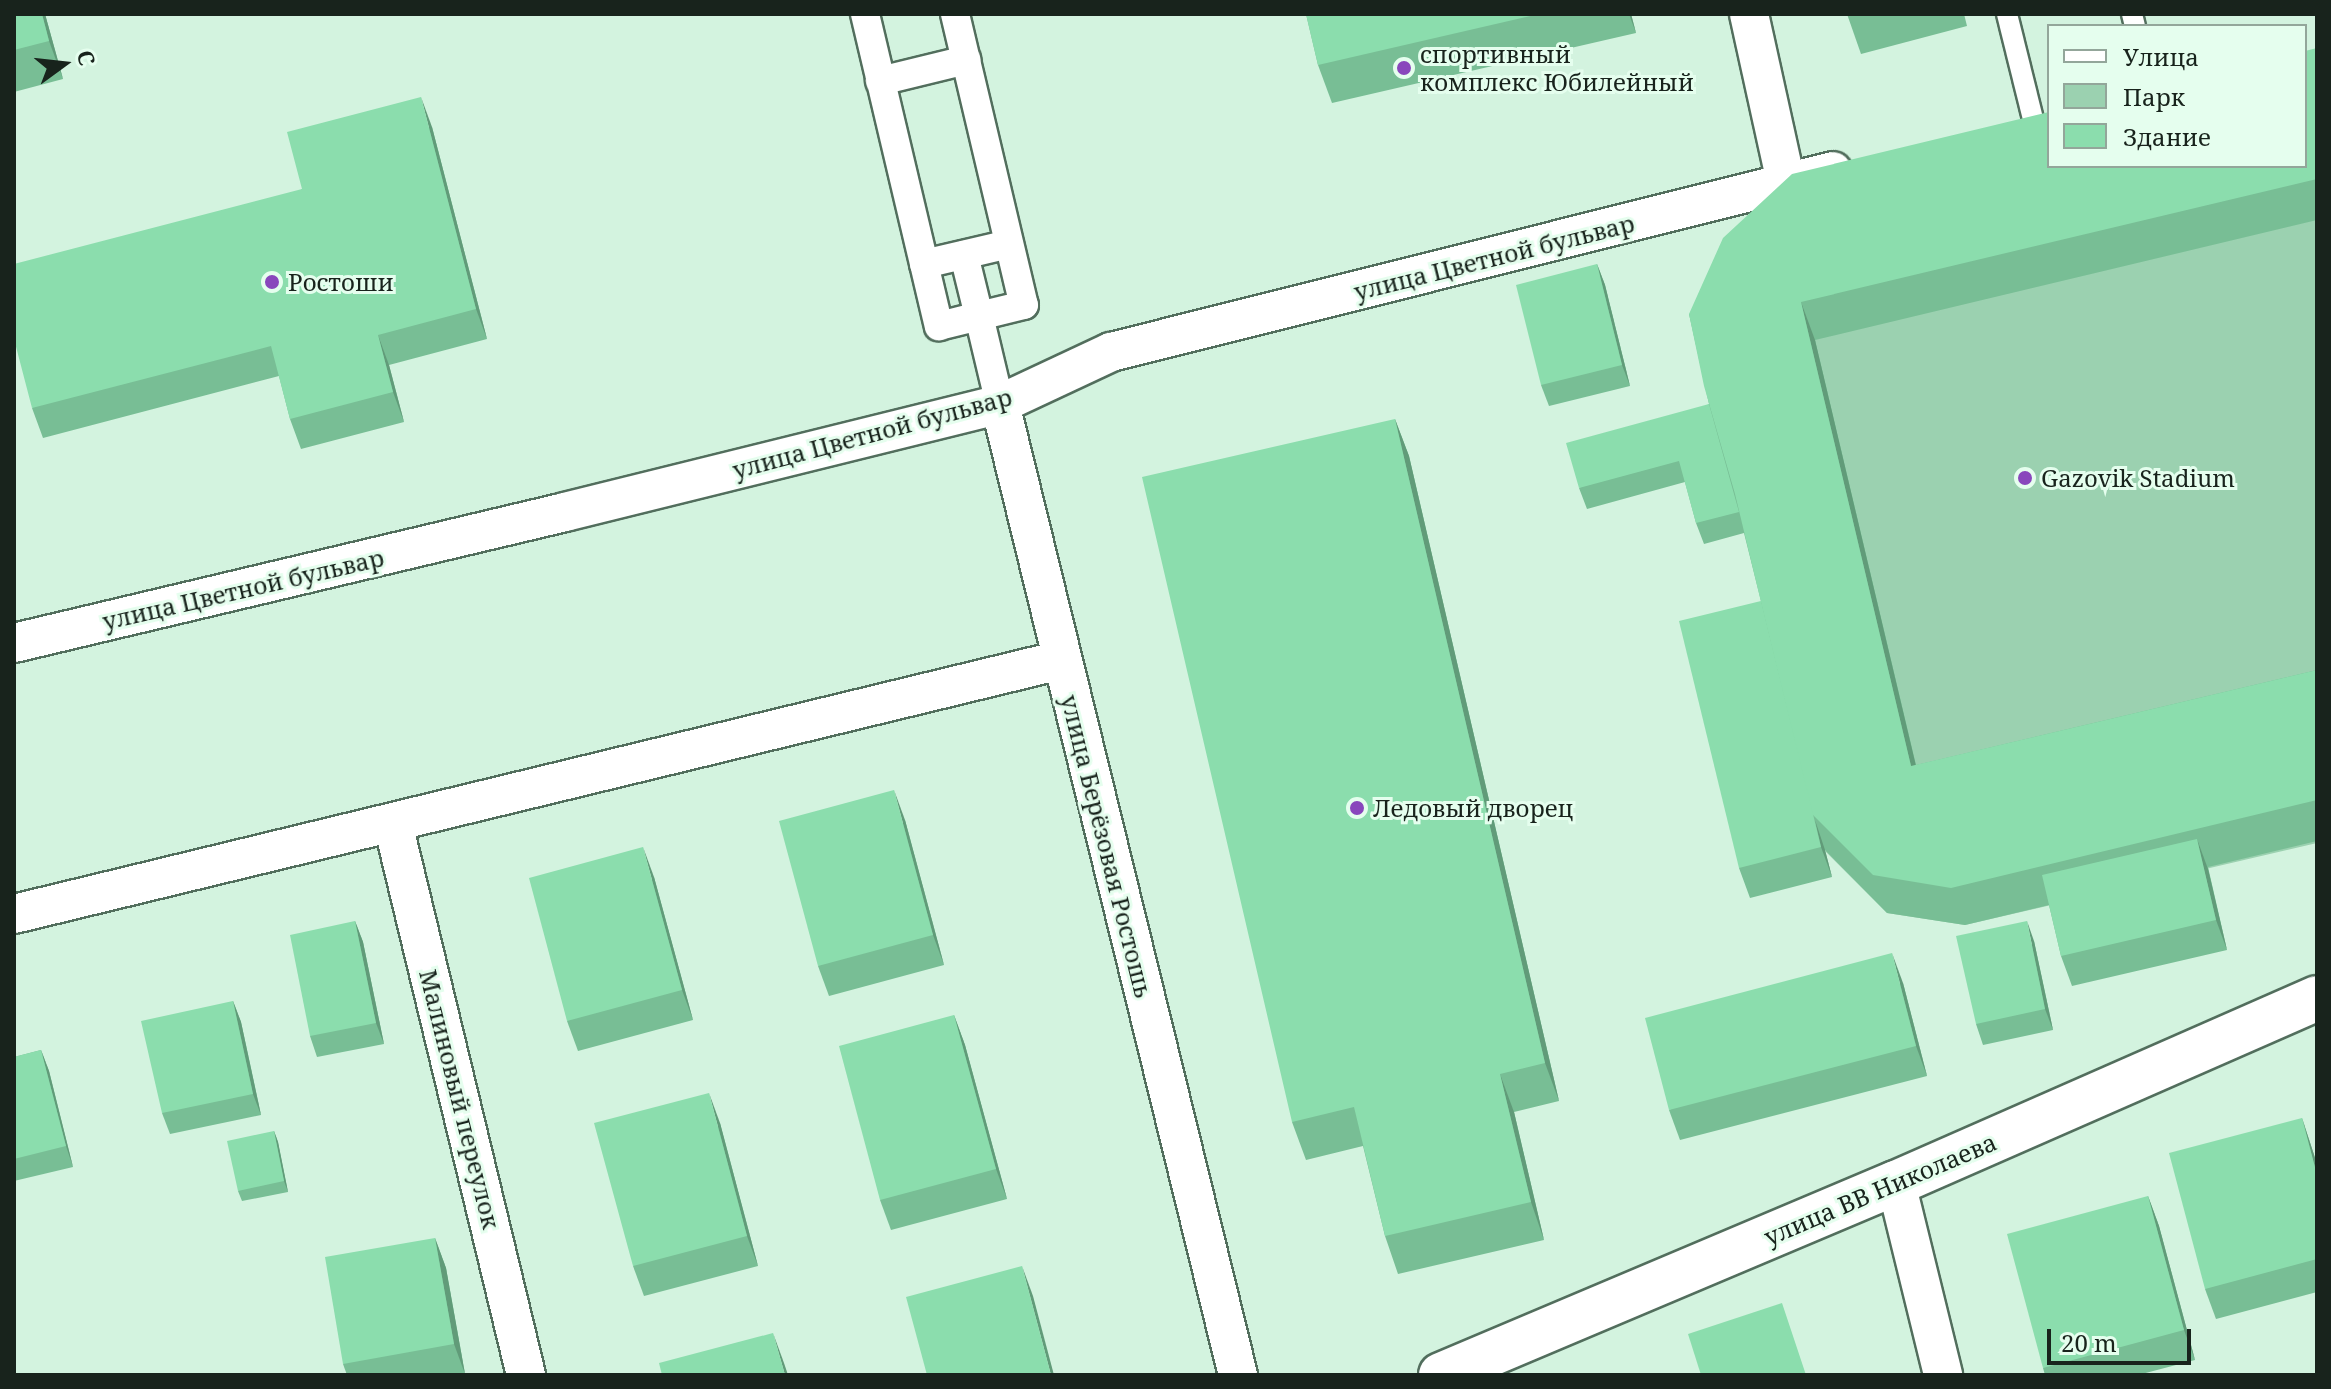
<!DOCTYPE html>
<html>
<head>
<meta charset="utf-8">
<style>
  body { margin:0 }
  #map { position:relative; width:2331px; height:1389px; overflow:hidden; background:#d3f3df; font-family:"Noto Serif",serif }
  div>[style] { position:absolute }
  .green>* { inset:0; background:#9bd1b0 }
  .roads { filter:drop-shadow(2px 0 #526e5d) drop-shadow(-2px 0 #526e5d) drop-shadow(0 2px #526e5d) drop-shadow(0 -2px #526e5d) }
  .service>* { height:20px; margin:-10px; padding:0 10px; transform-origin:10px; border-radius:10px; background:#fff }
  .pedestrian>* { height:28px; margin:-14px; padding:0 14px; transform-origin:14px; border-radius:14px; background:#fff }
  .minor>* { height:38px; margin:-19px; padding:0 19px; transform-origin:19px; border-radius:19px; background:#fff }
  .tertiary>* { height:44px; margin:-22px; padding:0 22px; transform-origin:22px; border-radius:22px; background:#fff }
  .wall>* { inset:0; background:#78be95 }
  .shaded-wall>* { inset:0; background:#619b79 }
  .building>* { inset:0; background:#8bddad }
  .dots>* { width:22px; height:22px; translate:-50% -50%; box-sizing:border-box; border:4px solid #e5feee; border-radius:50% }
  span { translate:-50% -50%; white-space:nowrap; text-align:center; line-height:1.15; -webkit-text-stroke:6px #e5feee; paint-order:stroke }
  .poi-label { font-size:24px; color:#18231c }
  .left { translate:0 -50%; text-align:left }
  .street-label { font-size:24px; color:#18231c }
  .frame { position:absolute; inset:0; border:16px solid #18231c; pointer-events:none }
  .legend { position:absolute; left:2047px; top:24px; width:260px; height:144px; box-sizing:border-box; background:#e5feee; border:2px solid #93a69a; margin:0; padding:10px 14px; list-style:none; font-size:24px; color:#18231c }
  .legend li { display:flex; align-items:center; gap:16px; height:40px }
  .legend b { width:40px; border:2px solid #93a69a }
  .north { position:absolute; left:24px; top:24px; width:80px; height:80px; -webkit-text-stroke:6px #e5feee; paint-order:stroke; rotate:75deg; font-size:22px; font-weight:700; line-height:32px; text-align:center; color:#18231c }
  .north::after { content:''; display:block; margin:auto; width:28px; height:36px; background:#18231c; clip-path:polygon(50% 0,100% 100%,50% 72%,0 100%) }
  .scale { position:absolute; left:2047px; top:1329px; width:144px; height:36px; box-sizing:border-box; border:4px solid #18231c; border-top:0; padding-left:10px; font-size:24px; line-height:28px; white-space:nowrap; color:#18231c; -webkit-text-stroke:6px #e5feee; paint-order:stroke }
</style>
</head>
<body>
<div id="map">
  <div class="green">
    <div style="clip-path:polygon(2317px 89px,2317px 843px,1965px 925px,1887px 913px,1826px 852px,1772px 631px,1737px 275px,2049px 166px,2305px 166px)"></div>
  </div>
  <div class="roads">
    <div class="service">
      <div style="left:2007px;top:14px;width:112px;rotate:76.1deg"></div>
      <div style="left:2132px;top:14px;width:12px;rotate:76deg"></div>
    </div>
    <div class="pedestrian">
      <div style="left:865px;top:14px;width:321px;rotate:76.7deg"></div>
      <div style="left:939px;top:326px;width:41px;rotate:-14deg"></div>
      <div style="left:979px;top:316px;width:63px;rotate:-103.8deg"></div>
      <div style="left:955px;top:14px;width:299px;rotate:76.7deg"></div>
      <div style="left:1024px;top:305px;width:46px;rotate:166.3deg"></div>
      <div style="left:979px;top:316px;width:90px;rotate:76.6deg"></div>
      <div style="left:880px;top:81px;width:89px;rotate:-13.7deg"></div>
      <div style="left:924px;top:264px;width:87px;rotate:-13.2deg"></div>
    </div>
    <div class="minor">
      <div style="left:1749px;top:14px;width:172px;rotate:77.6deg"></div>
      <div style="left:1000px;top:404px;width:1000px;rotate:76.23deg"></div>
      <div style="left:14px;top:643px;width:566px;rotate:-13.37deg"></div>
      <div style="left:565px;top:512px;width:448px;rotate:-13.9deg"></div>
      <div style="left:1000px;top:404px;width:123px;rotate:-25.1deg"></div>
      <div style="left:1111px;top:352px;width:744px;rotate:-14.07deg"></div>
      <div style="left:393px;top:824px;width:567px;rotate:76.43deg"></div>
      <div style="left:14px;top:914px;width:1077px;rotate:-13.64deg"></div>
      <div style="left:1896px;top:1183px;width:198px;rotate:76.2deg"></div>
    </div>
    <div class="tertiary">
      <div style="left:1441px;top:1375px;width:494px;rotate:-22.9deg"></div>
      <div style="left:1896px;top:1183px;width:460px;rotate:-23.7deg"></div>
    </div>
  </div>
  <div class="wall">
    <div style="clip-path:polygon(14px 14px,45px 14px,63px 79px,14px 92px)"></div>
    <div style="clip-path:polygon(1306px 14px,1631px 14px,1636px 33px,1332px 103px,1318px 65px)"></div>
    <div style="clip-path:polygon(1847px 14px,1964px 14px,1967px 26px,1861px 54px)"></div>
    <div style="clip-path:polygon(2317px 48px,2317px 220px,1815px 340px,1916px 765px,2317px 670px,2317px 841px,2208px 867px,2227px 950px,2072px 986px,2061px 956px,2049px 905px,1965px 925px,1887px 913px,1825px 850px,1832px 877px,1750px 898px,1739px 868px,1761px 601px,1744px 533px,1704px 544px,1696px 523px,1685px 482px,1587px 509px,1579px 488px,1709px 404px,1689px 314px)"></div>
    <div style="clip-path:polygon(432px 127px,487px 339px,389px 365px,404px 422px,301px 449px,290px 419px,279px 376px,43px 438px,32px 408px,302px 189px)"></div>
    <div style="clip-path:polygon(1597px 264px,1605px 285px,1630px 386px,1549px 406px,1541px 385px)"></div>
    <div style="clip-path:polygon(1395px 419px,1409px 456px,1559px 1101px,1514px 1112px,1544px 1240px,1398px 1274px,1385px 1236px,1363px 1146px,1306px 1160px,1292px 1122px)"></div>
    <div style="clip-path:polygon(905px 820px,944px 965px,829px 996px,818px 966px)"></div>
    <div style="clip-path:polygon(654px 877px,693px 1020px,578px 1051px,567px 1021px)"></div>
    <div style="clip-path:polygon(355px 921px,363px 942px,384px 1044px,317px 1057px,310px 1036px)"></div>
    <div style="clip-path:polygon(2034px 941px,2053px 1030px,1983px 1045px,1976px 1024px)"></div>
    <div style="clip-path:polygon(1903px 983px,1927px 1076px,1680px 1140px,1669px 1110px)"></div>
    <div style="clip-path:polygon(233px 1001px,241px 1022px,261px 1115px,170px 1134px,162px 1113px)"></div>
    <div style="clip-path:polygon(954px 1015px,965px 1045px,1007px 1199px,891px 1230px,880px 1200px)"></div>
    <div style="clip-path:polygon(41px 1050px,49px 1071px,73px 1167px,14px 1181px,14px 1057px)"></div>
    <div style="clip-path:polygon(2302px 1118px,2317px 1164px,2317px 1292px,2216px 1319px,2205px 1289px)"></div>
    <div style="clip-path:polygon(720px 1123px,758px 1266px,644px 1296px,633px 1266px)"></div>
    <div style="clip-path:polygon(274px 1131px,278px 1142px,288px 1192px,242px 1201px,238px 1191px)"></div>
    <div style="clip-path:polygon(2148px 1196px,2159px 1226px,2195px 1360px,2138px 1375px,2045px 1375px,2043px 1368px)"></div>
    <div style="clip-path:polygon(435px 1238px,446px 1268px,465px 1374px,347px 1375px,343px 1364px)"></div>
  </div>
  <div class="shaded-wall">
    <div style="clip-path:polygon(42px 14px,45px 14px,63px 79px,49px 41px)"></div>
    <div style="clip-path:polygon(1629px 14px,1631px 14px,1636px 33px)"></div>
    <div style="clip-path:polygon(421px 97px,432px 127px,487px 339px,476px 309px)"></div>
    <div style="clip-path:polygon(1597px 264px,1605px 285px,1630px 386px,1622px 365px)"></div>
    <div style="clip-path:polygon(1801px 302px,1815px 340px,1925px 804px,1911px 766px)"></div>
    <div style="clip-path:polygon(378px 335px,389px 365px,404px 422px,393px 392px)"></div>
    <div style="clip-path:polygon(1395px 419px,1409px 456px,1559px 1101px,1545px 1063px)"></div>
    <div style="clip-path:polygon(894px 790px,905px 820px,944px 965px,933px 935px)"></div>
    <div style="clip-path:polygon(1815px 820px,1825px 850px,1832px 877px,1821px 847px)"></div>
    <div style="clip-path:polygon(2197px 839px,2208px 869px,2227px 950px,2216px 920px)"></div>
    <div style="clip-path:polygon(643px 847px,654px 877px,693px 1020px,682px 990px)"></div>
    <div style="clip-path:polygon(355px 921px,363px 942px,384px 1044px,376px 1023px)"></div>
    <div style="clip-path:polygon(2027px 921px,2034px 941px,2053px 1030px,2045px 1009px)"></div>
    <div style="clip-path:polygon(1892px 953px,1903px 983px,1927px 1076px,1916px 1046px)"></div>
    <div style="clip-path:polygon(233px 1001px,241px 1022px,261px 1115px,253px 1094px)"></div>
    <div style="clip-path:polygon(954px 1015px,965px 1045px,1007px 1199px,996px 1169px)"></div>
    <div style="clip-path:polygon(41px 1050px,49px 1071px,73px 1167px,66px 1146px)"></div>
    <div style="clip-path:polygon(1500px 1074px,1514px 1112px,1544px 1240px,1531px 1202px)"></div>
    <div style="clip-path:polygon(709px 1093px,720px 1123px,758px 1266px,747px 1236px)"></div>
    <div style="clip-path:polygon(2302px 1118px,2317px 1164px,2317px 1175px)"></div>
    <div style="clip-path:polygon(274px 1131px,278px 1142px,288px 1192px,284px 1181px)"></div>
    <div style="clip-path:polygon(2148px 1196px,2159px 1226px,2195px 1360px,2184px 1330px)"></div>
    <div style="clip-path:polygon(435px 1238px,446px 1268px,465px 1374px,454px 1344px)"></div>
    <div style="clip-path:polygon(1022px 1266px,1033px 1296px,1054px 1375px,1051px 1375px)"></div>
    <div style="clip-path:polygon(773px 1333px,784px 1363px,788px 1375px,785px 1375px)"></div>
  </div>
  <div class="building">
    <div style="clip-path:polygon(14px 14px,42px 14px,49px 41px,14px 50px)"></div>
    <div style="clip-path:polygon(1306px 14px,1539px 14px,1318px 65px)"></div>
    <div style="clip-path:polygon(2317px 48px,2317px 179px,1801px 302px,1911px 766px,2317px 670px,2317px 800px,1951px 888px,1873px 875px,1812px 814px,1735px 494px,1704px 386px,1689px 314px,1723px 238px,1792px 174px,2049px 112px,2049px 166px,2305px 166px,2305px 51px)"></div>
    <div style="clip-path:polygon(421px 97px,476px 309px,378px 335px,393px 392px,290px 419px,271px 346px,32px 408px,14px 339px,14px 264px,302px 189px,287px 132px)"></div>
    <div style="clip-path:polygon(1597px 264px,1622px 365px,1541px 385px,1516px 285px)"></div>
    <div style="clip-path:polygon(1709px 404px,1739px 512px,1696px 523px,1679px 461px,1579px 488px,1566px 443px)"></div>
    <div style="clip-path:polygon(1395px 419px,1545px 1063px,1500px 1074px,1531px 1202px,1385px 1236px,1354px 1107px,1292px 1122px,1142px 477px)"></div>
    <div style="clip-path:polygon(1761px 601px,1821px 847px,1739px 868px,1679px 621px)"></div>
    <div style="clip-path:polygon(894px 790px,933px 935px,818px 966px,779px 821px)"></div>
    <div style="clip-path:polygon(2197px 839px,2216px 920px,2061px 956px,2042px 875px)"></div>
    <div style="clip-path:polygon(643px 847px,682px 990px,567px 1021px,529px 878px)"></div>
    <div style="clip-path:polygon(355px 921px,376px 1023px,310px 1036px,290px 935px)"></div>
    <div style="clip-path:polygon(2027px 921px,2045px 1009px,1976px 1024px,1956px 936px)"></div>
    <div style="clip-path:polygon(1892px 953px,1916px 1046px,1669px 1110px,1645px 1018px)"></div>
    <div style="clip-path:polygon(233px 1001px,253px 1094px,162px 1113px,141px 1021px)"></div>
    <div style="clip-path:polygon(954px 1015px,996px 1169px,880px 1200px,839px 1046px)"></div>
    <div style="clip-path:polygon(41px 1050px,66px 1146px,14px 1159px,14px 1057px)"></div>
    <div style="clip-path:polygon(709px 1093px,747px 1236px,633px 1266px,594px 1123px)"></div>
    <div style="clip-path:polygon(2302px 1118px,2317px 1175px,2317px 1259px,2205px 1289px,2169px 1153px)"></div>
    <div style="clip-path:polygon(274px 1131px,284px 1181px,238px 1191px,227px 1141px)"></div>
    <div style="clip-path:polygon(2148px 1196px,2184px 1330px,2043px 1368px,2007px 1234px)"></div>
    <div style="clip-path:polygon(435px 1238px,454px 1344px,343px 1364px,325px 1257px)"></div>
    <div style="clip-path:polygon(1022px 1266px,1051px 1375px,927px 1375px,906px 1297px)"></div>
    <div style="clip-path:polygon(1782px 1303px,1806px 1375px,1701px 1375px,1688px 1334px)"></div>
    <div style="clip-path:polygon(773px 1333px,785px 1375px,662px 1375px,659px 1363px)"></div>
  </div>
  <div class="dots">
    <div style="left:1404px;top:68px;background:#8947bc"></div>
    <div style="left:272px;top:282px;background:#8947bc"></div>
    <div style="left:2025px;top:478px;background:#8947bc"></div>
    <div style="left:1357px;top:808px;background:#8947bc"></div>
  </div>
  <div class="poi-label">
    <span class="left" style="left:1420px;top:68px">спортивный<br>комплекс Юбилейный</span>
    <span class="left" style="left:288px;top:282px">Ростоши</span>
    <span class="left" style="left:2041px;top:478px">Gazovik Stadium</span>
    <span class="left" style="left:1373px;top:808px">Ледовый дворец</span>
  </div>
  <div class="street-label">
    <span style="left:1494px;top:257px;rotate:-14deg">улица Цветной бульвар</span>
    <span style="left:872px;top:433px;rotate:-15deg">улица Цветной бульвар</span>
    <span style="left:243px;top:589px;rotate:-13deg">улица Цветной бульвар</span>
    <span style="left:1107px;top:846px;rotate:76deg">улица Берёзовая Ростошь</span>
    <span style="left:460px;top:1099px;rotate:76deg">Малиновый переулок</span>
    <span style="left:1880px;top:1189px;rotate:-23deg">улица ВВ Николаева</span>
  </div>
  <div class="frame"></div>
  <ul class="legend">
  <li><b style="height:10px;background:#fff"></b>Улица</li>
  <li><b style="height:22px;background:#9bd1b0"></b>Парк</li>
  <li><b style="height:22px;background:#8bddad"></b>Здание</li>
  </ul>
  <div class="north">С</div>
  <div class="scale">20 m</div>
</div>
</body>
</html>
